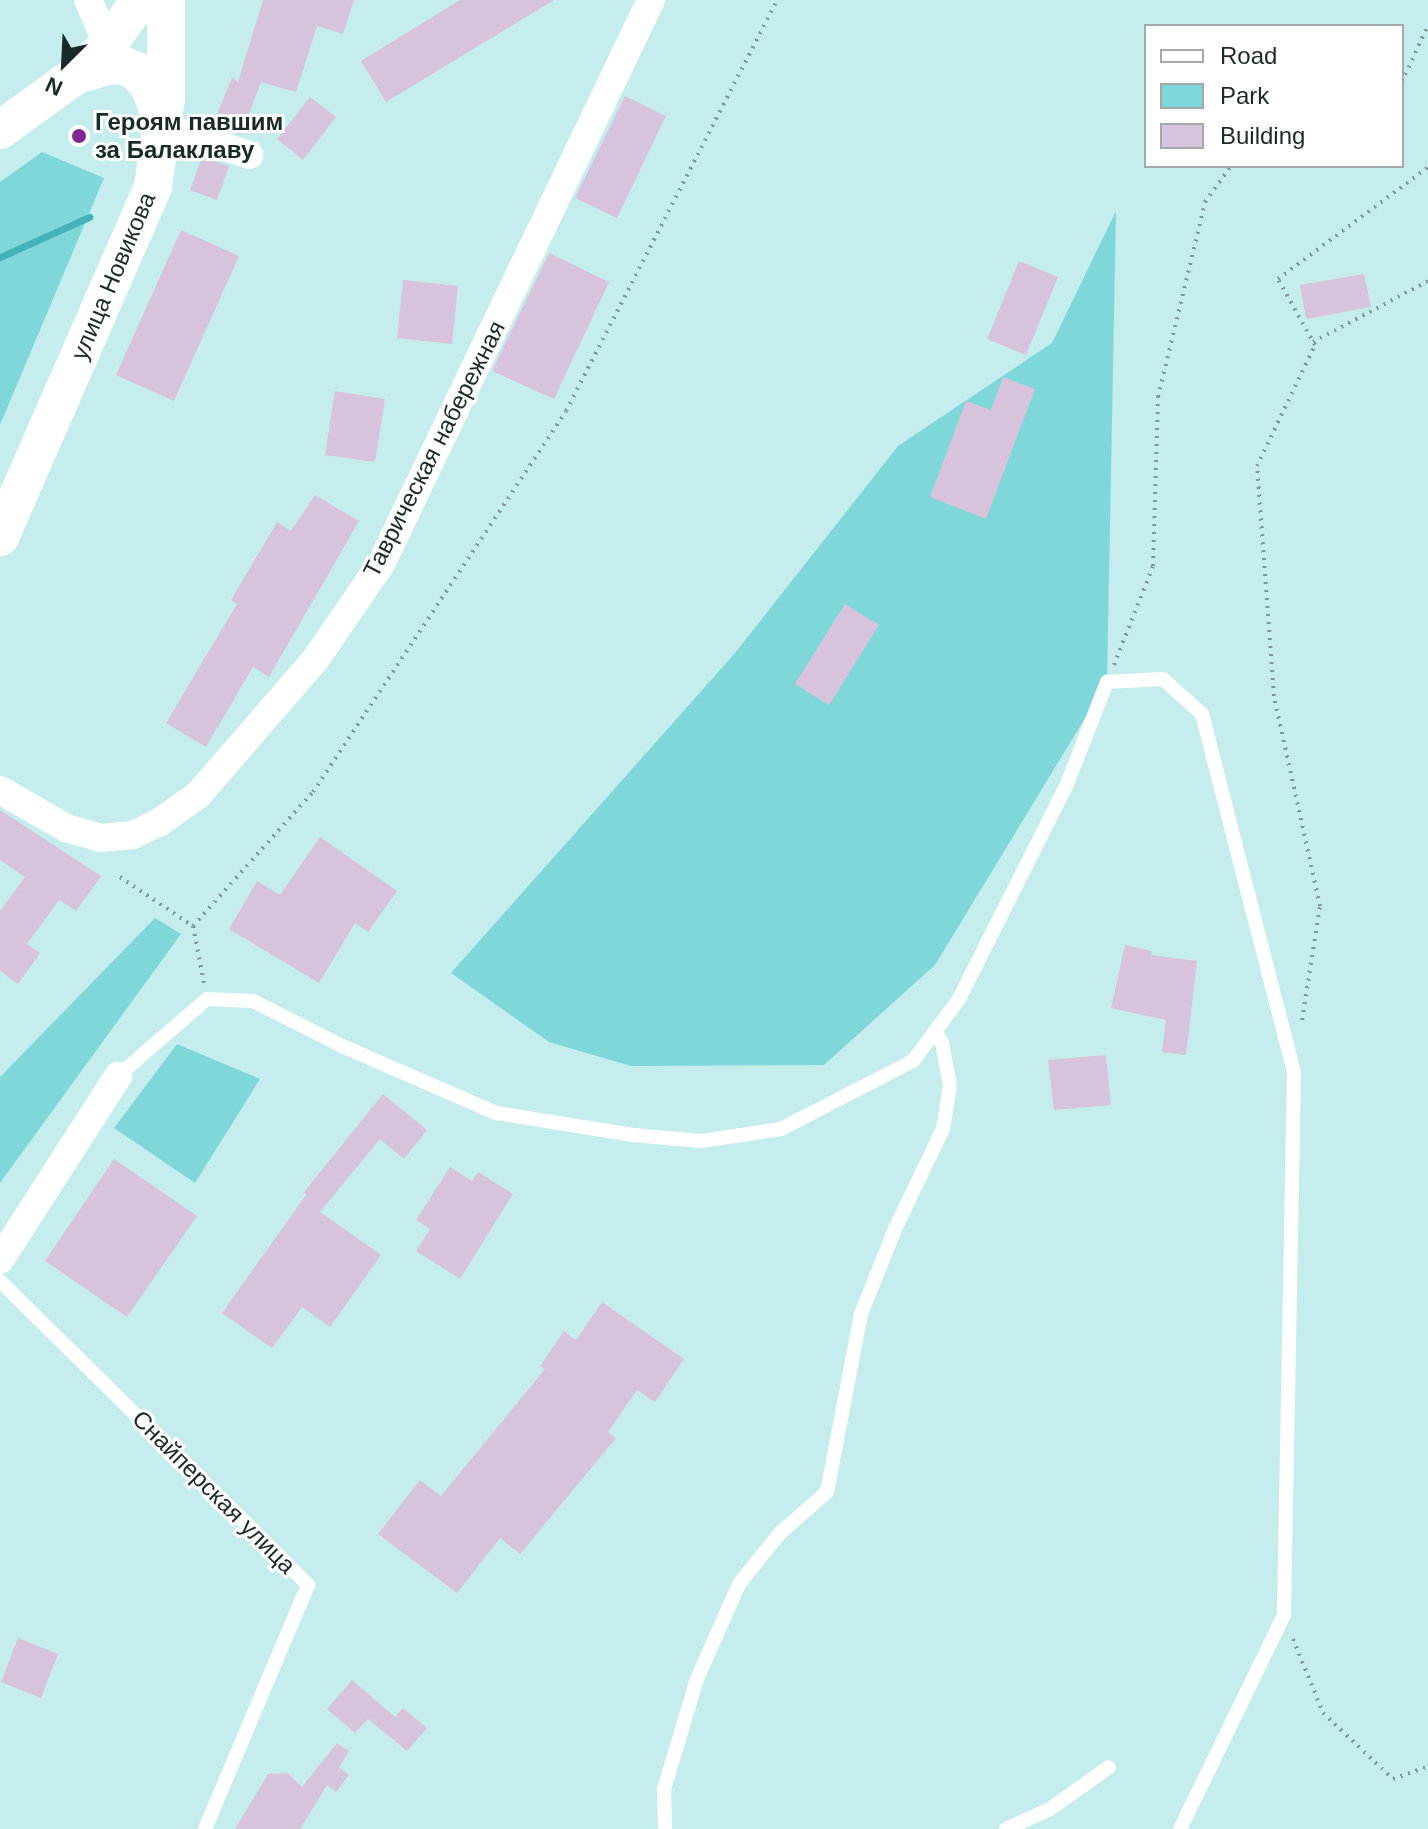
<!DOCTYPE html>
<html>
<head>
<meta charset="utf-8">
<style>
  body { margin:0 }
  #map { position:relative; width:1428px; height:1829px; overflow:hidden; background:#c5edee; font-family:Helvetica,sans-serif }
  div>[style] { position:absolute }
  .green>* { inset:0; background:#80d7da }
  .stream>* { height:7px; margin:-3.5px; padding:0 3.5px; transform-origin:3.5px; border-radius:3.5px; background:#44b3b7 }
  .building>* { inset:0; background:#d8c3dd }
  .path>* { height:4px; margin-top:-2px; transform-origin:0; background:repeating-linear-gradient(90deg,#7c999a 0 2px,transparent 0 8px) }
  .service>* { height:14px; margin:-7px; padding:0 7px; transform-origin:7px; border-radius:7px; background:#fff }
  .minor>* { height:28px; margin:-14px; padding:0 14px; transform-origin:14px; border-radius:14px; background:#fff }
  .secondary>* { height:38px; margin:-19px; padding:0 19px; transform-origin:19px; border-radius:19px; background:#fff }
  .dots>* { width:22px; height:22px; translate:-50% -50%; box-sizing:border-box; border:4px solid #fff; border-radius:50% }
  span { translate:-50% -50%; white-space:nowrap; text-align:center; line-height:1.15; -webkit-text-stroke:6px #fff; paint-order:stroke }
  .poi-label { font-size:24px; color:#1a292a; font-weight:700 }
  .left { translate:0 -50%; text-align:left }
  .street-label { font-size:24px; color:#1a292a }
  .legend { position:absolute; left:1144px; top:24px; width:260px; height:144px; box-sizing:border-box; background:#fff; border:2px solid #a3a9aa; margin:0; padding:10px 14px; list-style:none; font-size:24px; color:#1a292a }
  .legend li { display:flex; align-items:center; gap:16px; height:40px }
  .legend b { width:40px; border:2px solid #a3a9aa }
  .north { position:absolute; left:24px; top:24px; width:80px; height:80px; -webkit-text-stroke:6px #fff; paint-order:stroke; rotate:204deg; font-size:22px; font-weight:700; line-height:32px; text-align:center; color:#1a292a }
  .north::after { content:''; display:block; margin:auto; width:28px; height:36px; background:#1a292a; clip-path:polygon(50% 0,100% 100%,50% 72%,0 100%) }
</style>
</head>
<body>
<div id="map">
  <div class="green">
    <div style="clip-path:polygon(42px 152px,104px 178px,0 425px,0 182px)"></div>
    <div style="clip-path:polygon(1116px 211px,1107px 682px,935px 965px,824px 1065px,631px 1066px,549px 1042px,451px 973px,735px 653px,898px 446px,1052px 343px)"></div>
    <div style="clip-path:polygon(155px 918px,181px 934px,0 1183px,0 1077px)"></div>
    <div style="clip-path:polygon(177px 1044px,260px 1079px,195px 1183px,114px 1128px)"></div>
  </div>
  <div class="stream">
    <div style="left:0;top:257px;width:98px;rotate:-24.2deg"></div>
  </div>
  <div class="building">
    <div style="clip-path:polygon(263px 0,354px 0,343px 34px,317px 26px,296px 92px,261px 82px,241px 135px,213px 125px,232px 77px,238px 82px)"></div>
    <div style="clip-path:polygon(460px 0,554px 0,386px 102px,361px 61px)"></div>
    <div style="clip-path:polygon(625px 96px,666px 116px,617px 218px,575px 198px)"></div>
    <div style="clip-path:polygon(310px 97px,336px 117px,303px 160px,277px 139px)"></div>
    <div style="clip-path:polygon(202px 157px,229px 166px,217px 200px,190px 190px)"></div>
    <div style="clip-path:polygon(181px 230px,239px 256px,174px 401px,116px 375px)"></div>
    <div style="clip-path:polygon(549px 253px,609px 282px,554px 399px,492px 371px)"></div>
    <div style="clip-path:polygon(1019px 261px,1058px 277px,1026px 355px,987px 339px)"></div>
    <div style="clip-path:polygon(1364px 274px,1371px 307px,1306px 319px,1300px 285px)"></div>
    <div style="clip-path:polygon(403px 280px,458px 286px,452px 344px,397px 338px)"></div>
    <div style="clip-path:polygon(1003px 377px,1035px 389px,986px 519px,930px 497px,966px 401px,991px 410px)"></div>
    <div style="clip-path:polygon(335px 391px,385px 399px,375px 462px,325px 455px)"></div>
    <div style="clip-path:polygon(315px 495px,359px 521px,269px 677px,253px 667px,206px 747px,166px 723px,237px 604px,231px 600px,277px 522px,291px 531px)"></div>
    <div style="clip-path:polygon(845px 604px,879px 625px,829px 705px,795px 684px)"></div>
    <div style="clip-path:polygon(0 810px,101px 876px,76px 911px,59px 900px,27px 944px,40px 953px,18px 984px,0 971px,0 911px,25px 877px,0 860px)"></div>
    <div style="clip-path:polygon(320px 837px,397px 891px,368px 932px,355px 923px,319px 983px,229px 929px,257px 881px,280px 895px)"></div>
    <div style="clip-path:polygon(1125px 945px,1152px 951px,1151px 955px,1197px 961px,1186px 1055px,1162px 1052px,1166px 1020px,1111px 1008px)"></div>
    <div style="clip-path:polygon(1106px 1055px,1111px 1105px,1054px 1110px,1048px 1060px)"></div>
    <div style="clip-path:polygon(383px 1094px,427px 1130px,404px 1159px,380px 1139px,320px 1212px,381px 1255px,330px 1327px,302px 1307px,272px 1348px,222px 1313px,306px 1195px,304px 1192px)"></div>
    <div style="clip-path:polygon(114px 1159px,197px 1216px,127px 1317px,45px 1261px)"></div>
    <div style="clip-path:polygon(450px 1167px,472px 1181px,478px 1172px,513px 1194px,460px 1279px,416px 1251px,430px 1229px,416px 1220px)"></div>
    <div style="clip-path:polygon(602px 1302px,684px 1359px,655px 1402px,637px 1390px,608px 1432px,616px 1438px,520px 1554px,500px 1538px,457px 1593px,378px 1534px,420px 1480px,441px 1496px,545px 1369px,540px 1366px,564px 1331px,576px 1340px)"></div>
    <div style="clip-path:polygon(18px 1638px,58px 1654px,41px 1698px,1px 1682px)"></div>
    <div style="clip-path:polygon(352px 1680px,395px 1717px,403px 1708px,427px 1728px,407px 1751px,368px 1719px,355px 1733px,327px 1709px)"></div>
    <div style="clip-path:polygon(337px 1743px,349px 1751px,339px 1767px,349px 1775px,336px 1792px,327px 1785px,300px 1829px,235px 1829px,268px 1774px,288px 1773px,302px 1787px)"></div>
  </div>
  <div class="path">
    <div style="left:1402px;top:82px;width:63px;rotate:-65.5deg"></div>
    <div style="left:1313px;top:342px;width:130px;rotate:-27.9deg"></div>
    <div style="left:1114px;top:665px;width:106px;rotate:-68.5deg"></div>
    <div style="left:1153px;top:566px;width:169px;rotate:-88.3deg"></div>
    <div style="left:1158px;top:397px;width:201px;rotate:-76.4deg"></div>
    <div style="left:1205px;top:202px;width:44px;rotate:-54.2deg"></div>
    <div style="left:120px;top:877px;width:88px;rotate:33.9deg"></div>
    <div style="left:193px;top:926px;width:58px;rotate:79.1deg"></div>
    <div style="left:193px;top:926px;width:180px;rotate:-48.2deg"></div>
    <div style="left:313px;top:792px;width:457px;rotate:-56.4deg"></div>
    <div style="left:566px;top:411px;width:462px;rotate:-62.8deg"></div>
    <div style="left:1302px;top:1020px;width:115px;rotate:-81deg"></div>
    <div style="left:1320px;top:906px;width:215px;rotate:-102.4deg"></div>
    <div style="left:1274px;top:696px;width:231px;rotate:-94.2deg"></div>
    <div style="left:1257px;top:466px;width:134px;rotate:-64.4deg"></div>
    <div style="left:1315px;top:345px;width:76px;rotate:-119.3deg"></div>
    <div style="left:1278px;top:279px;width:187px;rotate:-36.7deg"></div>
    <div style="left:1293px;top:1639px;width:80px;rotate:67.9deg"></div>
    <div style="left:1323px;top:1713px;width:96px;rotate:43.3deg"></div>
    <div style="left:1393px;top:1779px;width:37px;rotate:-20deg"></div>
  </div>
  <div class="service">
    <div style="left:118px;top:1076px;width:118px;rotate:-40.9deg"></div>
    <div style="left:207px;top:999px;width:46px;rotate:2.5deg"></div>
    <div style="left:253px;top:1001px;width:100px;rotate:26.8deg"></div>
    <div style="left:342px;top:1046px;width:168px;rotate:23.5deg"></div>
    <div style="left:496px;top:1113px;width:139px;rotate:9.1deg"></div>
    <div style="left:633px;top:1135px;width:68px;rotate:5deg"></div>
    <div style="left:701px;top:1141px;width:81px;rotate:-8.5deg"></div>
    <div style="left:781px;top:1129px;width:148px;rotate:-27.3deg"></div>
    <div style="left:913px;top:1061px;width:77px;rotate:-53.4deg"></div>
    <div style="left:959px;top:999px;width:241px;rotate:-63.3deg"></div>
    <div style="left:1067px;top:784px;width:110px;rotate:-68.6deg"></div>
    <div style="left:1107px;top:682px;width:56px;rotate:-3.1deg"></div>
    <div style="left:1163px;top:679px;width:52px;rotate:41.9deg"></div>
    <div style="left:1202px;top:714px;width:370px;rotate:75.6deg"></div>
    <div style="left:1294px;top:1072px;width:543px;rotate:91.06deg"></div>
    <div style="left:1284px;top:1615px;width:238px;rotate:115.9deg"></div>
    <div style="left:0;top:1281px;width:433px;rotate:44.6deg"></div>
    <div style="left:308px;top:1585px;width:265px;rotate:112.9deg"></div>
    <div style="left:665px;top:1829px;width:40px;rotate:-91.4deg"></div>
    <div style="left:664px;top:1789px;width:115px;rotate:-73.3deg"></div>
    <div style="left:697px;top:1679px;width:104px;rotate:-66.1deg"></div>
    <div style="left:739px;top:1584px;width:65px;rotate:-51.2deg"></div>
    <div style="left:780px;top:1533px;width:62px;rotate:-41.1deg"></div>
    <div style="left:827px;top:1492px;width:181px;rotate:-79.2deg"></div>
    <div style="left:861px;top:1314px;width:92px;rotate:-68.2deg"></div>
    <div style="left:895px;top:1229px;width:111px;rotate:-64.4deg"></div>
    <div style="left:943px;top:1129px;width:44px;rotate:-80.8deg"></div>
    <div style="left:950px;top:1086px;width:44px;rotate:-100.5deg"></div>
    <div style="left:942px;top:1043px;width:14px;rotate:-120deg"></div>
    <div style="left:1006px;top:1829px;width:48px;rotate:-24.4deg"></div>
    <div style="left:1050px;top:1809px;width:72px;rotate:-35.4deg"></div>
  </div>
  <div class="minor">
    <div style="left:88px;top:0;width:49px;rotate:66deg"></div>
    <div style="left:161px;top:126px;width:93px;rotate:18.2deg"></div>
    <div style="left:0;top:790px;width:76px;rotate:29.9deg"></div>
    <div style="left:66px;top:828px;width:35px;rotate:16deg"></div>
    <div style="left:100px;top:838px;width:33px;rotate:-5deg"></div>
    <div style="left:133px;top:835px;width:30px;rotate:-26deg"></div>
    <div style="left:160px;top:822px;width:47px;rotate:-35.4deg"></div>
    <div style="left:198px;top:795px;width:179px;rotate:-49.1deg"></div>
    <div style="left:315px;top:660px;width:116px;rotate:-55.5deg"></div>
    <div style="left:381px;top:564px;width:625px;rotate:-64.42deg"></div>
    <div style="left:0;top:1260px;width:219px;rotate:-57.3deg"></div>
  </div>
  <div class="secondary">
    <div style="left:76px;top:75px;width:32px;rotate:-16deg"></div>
    <div style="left:107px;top:66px;width:15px;rotate:-4deg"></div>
    <div style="left:122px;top:65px;width:15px;rotate:23deg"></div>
    <div style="left:136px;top:71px;width:23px;rotate:50deg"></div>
    <div style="left:151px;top:89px;width:31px;rotate:73deg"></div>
    <div style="left:0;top:130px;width:94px;rotate:-35.9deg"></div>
    <div style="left:76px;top:75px;width:44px;rotate:-43.2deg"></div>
    <div style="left:108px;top:45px;width:55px;rotate:-54.6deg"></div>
    <div style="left:0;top:537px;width:383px;rotate:-66.4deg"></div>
    <div style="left:153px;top:186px;width:89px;rotate:-81.6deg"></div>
    <div style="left:166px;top:98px;width:98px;rotate:-90deg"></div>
  </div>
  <div class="dots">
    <div style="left:79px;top:136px;background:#802592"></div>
  </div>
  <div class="poi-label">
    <span class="left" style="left:95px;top:136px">Героям павшим<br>за Балаклаву</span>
  </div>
  <div class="street-label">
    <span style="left:113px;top:276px;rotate:-67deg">улица Новикова</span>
    <span style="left:434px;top:449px;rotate:-63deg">Таврическая набережная</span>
    <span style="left:214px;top:1492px;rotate:45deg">Снайперская улица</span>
  </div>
  <ul class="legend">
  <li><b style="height:10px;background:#fff"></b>Road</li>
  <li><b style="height:22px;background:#80d7da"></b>Park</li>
  <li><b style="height:22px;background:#d8c3dd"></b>Building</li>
  </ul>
  <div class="north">N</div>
</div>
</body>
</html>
